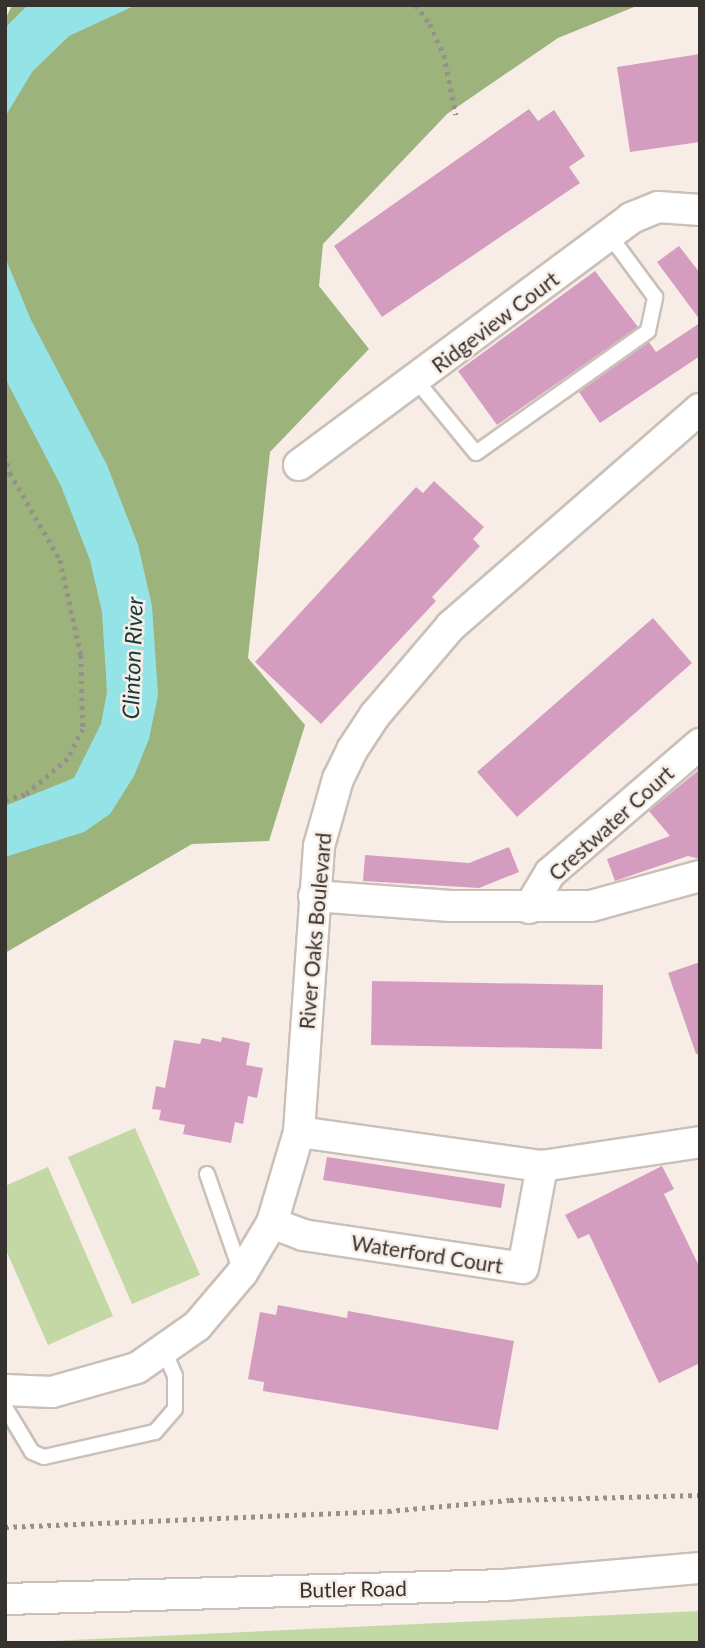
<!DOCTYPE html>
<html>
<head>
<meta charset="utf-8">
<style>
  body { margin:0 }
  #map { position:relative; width:705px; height:1648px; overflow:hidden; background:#f8ede6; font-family:Lato,sans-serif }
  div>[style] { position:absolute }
  .green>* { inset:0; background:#c3d8a4 }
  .forest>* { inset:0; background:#9db37c }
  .water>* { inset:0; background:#94e4e7 }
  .building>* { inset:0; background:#d49dbf }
  .path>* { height:4.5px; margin-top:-2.25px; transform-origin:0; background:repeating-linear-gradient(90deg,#968f8a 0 3.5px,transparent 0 8.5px) }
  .roads { filter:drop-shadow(2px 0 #cac0b8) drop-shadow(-2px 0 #cac0b8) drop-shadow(0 2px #cac0b8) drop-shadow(0 -2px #cac0b8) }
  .service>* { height:14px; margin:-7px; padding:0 7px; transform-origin:7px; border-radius:7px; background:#fff }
  .minor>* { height:30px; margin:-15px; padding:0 15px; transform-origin:15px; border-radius:15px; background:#fff }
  span { translate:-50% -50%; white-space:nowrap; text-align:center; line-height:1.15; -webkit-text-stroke:5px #f8ede6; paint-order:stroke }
  .street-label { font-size:21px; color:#36322f }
  .water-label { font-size:23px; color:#133a3c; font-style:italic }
  .frame { position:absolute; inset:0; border:7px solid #36322f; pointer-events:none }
</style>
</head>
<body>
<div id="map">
  <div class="green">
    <div style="clip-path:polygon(135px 1128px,200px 1275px,132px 1304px,68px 1157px)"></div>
    <div style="clip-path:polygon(48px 1167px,113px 1316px,48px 1345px,5px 1248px,5px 1186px)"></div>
    <div style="clip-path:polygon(700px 1611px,700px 1643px,7px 1643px)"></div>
  </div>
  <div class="forest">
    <div style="clip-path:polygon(12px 5px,639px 5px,558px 38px,447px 114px,323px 244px,319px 286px,369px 349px,270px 452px,248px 658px,305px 725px,269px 841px,192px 844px,5px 953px,5px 20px)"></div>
  </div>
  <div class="water">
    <div style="clip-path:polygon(28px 5px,136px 5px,69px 36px,32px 72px,5px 117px,5px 28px)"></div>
    <div style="clip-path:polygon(5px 257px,31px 320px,107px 465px,138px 545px,152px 606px,158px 695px,149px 739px,134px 776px,110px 814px,84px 832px,5px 857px,5px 806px,74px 778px,101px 724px,107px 692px,102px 612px,90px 560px,61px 486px,5px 378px)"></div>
  </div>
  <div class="building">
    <div style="clip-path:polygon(700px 54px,700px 142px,630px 152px,617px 67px)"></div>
    <div style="clip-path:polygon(529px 109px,538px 121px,554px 110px,585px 156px,569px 167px,580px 183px,382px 317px,334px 246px)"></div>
    <div style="clip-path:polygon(679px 246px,700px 273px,700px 320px,657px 262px)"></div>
    <div style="clip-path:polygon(595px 271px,638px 327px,497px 425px,458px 371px)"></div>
    <div style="clip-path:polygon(700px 323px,700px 356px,600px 423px,579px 392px,649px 342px,656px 352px)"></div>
    <div style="clip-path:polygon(434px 481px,484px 527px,473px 539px,480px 546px,432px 597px,436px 601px,321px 724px,255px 662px,416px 487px,423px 493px)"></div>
    <div style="clip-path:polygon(653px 618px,692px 663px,517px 817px,477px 772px)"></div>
    <div style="clip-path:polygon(700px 769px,700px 859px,688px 856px,615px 881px,607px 859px,670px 836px,649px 811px)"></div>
    <div style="clip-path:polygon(509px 847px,519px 872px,479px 888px,363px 881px,365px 855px,469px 863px)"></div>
    <div style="clip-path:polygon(700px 962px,700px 1054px,696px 1054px,668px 973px)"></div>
    <div style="clip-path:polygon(372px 981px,603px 985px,602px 1049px,371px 1045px)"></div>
    <div style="clip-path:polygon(222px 1037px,250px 1043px,246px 1065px,263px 1068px,257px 1098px,248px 1096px,243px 1124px,235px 1122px,231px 1143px,183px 1134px,185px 1125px,159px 1120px,161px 1110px,152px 1109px,156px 1086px,165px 1088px,174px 1040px,200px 1044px,202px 1038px,221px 1042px)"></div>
    <div style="clip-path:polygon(327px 1157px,505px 1184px,501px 1208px,323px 1180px)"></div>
    <div style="clip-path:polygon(662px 1166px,674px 1189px,664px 1194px,700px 1268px,700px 1363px,659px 1383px,589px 1234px,578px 1239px,565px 1215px)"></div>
    <div style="clip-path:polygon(278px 1305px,347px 1318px,348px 1311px,514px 1341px,498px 1430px,263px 1391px,264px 1382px,248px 1379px,260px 1312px,276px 1315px)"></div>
  </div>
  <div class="path">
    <div style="left:416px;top:5px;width:24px;rotate:54deg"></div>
    <div style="left:430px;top:24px;width:34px;rotate:66deg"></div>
    <div style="left:444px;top:55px;width:61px;rotate:78.7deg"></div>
    <div style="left:5px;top:455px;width:19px;rotate:74deg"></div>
    <div style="left:10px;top:473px;width:100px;rotate:60.1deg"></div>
    <div style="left:60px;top:560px;width:97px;rotate:77.5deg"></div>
    <div style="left:81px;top:655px;width:74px;rotate:88.5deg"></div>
    <div style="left:83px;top:729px;width:34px;rotate:117deg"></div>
    <div style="left:68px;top:759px;width:56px;rotate:140.1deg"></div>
    <div style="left:25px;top:795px;width:21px;rotate:166deg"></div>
    <div style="left:5px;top:1527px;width:383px;rotate:-2.4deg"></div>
    <div style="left:388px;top:1511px;width:122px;rotate:-5.2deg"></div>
    <div style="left:510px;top:1500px;width:190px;rotate:-1.5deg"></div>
  </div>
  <div class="roads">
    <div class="service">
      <div style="left:416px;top:380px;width:94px;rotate:50.6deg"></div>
      <div style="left:476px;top:453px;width:211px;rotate:-35.3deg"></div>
      <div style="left:648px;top:331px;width:35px;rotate:-78deg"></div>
      <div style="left:655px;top:297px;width:76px;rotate:-126.4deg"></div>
      <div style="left:207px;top:1174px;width:104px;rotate:70.9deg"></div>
      <div style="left:5px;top:1407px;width:52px;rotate:59deg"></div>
      <div style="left:32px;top:1452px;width:13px;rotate:23deg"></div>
      <div style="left:44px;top:1457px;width:114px;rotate:-12.7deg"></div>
      <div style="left:155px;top:1432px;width:30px;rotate:-49deg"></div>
      <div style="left:175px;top:1409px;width:33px;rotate:-90deg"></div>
      <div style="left:175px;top:1376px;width:26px;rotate:-113deg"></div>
    </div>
    <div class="minor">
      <div style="left:299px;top:465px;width:414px;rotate:-36.6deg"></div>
      <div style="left:631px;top:218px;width:29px;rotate:-22deg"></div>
      <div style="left:658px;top:207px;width:42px;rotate:4.1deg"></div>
      <div style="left:314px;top:896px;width:137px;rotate:4.2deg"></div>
      <div style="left:451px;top:906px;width:140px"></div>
      <div style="left:591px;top:906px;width:113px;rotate:-15.4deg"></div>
      <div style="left:529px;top:908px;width:41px;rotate:-59deg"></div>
      <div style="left:550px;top:873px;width:198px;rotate:-40.7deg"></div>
      <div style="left:299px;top:1132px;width:245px;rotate:8deg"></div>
      <div style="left:542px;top:1166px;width:160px;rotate:-8.6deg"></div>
      <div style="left:272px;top:1223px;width:33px;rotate:21deg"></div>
      <div style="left:303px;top:1235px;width:222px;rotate:8.5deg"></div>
      <div style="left:523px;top:1268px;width:104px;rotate:-79.4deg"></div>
      <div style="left:5px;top:1390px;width:47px;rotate:2.4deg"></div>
      <div style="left:52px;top:1392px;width:88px;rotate:-15.8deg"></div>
      <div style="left:137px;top:1368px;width:73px;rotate:-35deg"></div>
      <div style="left:197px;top:1326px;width:70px;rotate:-49.7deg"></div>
      <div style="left:242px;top:1273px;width:58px;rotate:-59deg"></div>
      <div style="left:272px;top:1223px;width:95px;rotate:-73.5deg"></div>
      <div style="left:299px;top:1132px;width:287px;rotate:-86deg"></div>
      <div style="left:319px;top:846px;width:70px;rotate:-74.2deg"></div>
      <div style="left:338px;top:779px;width:32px;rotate:-64deg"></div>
      <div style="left:352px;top:750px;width:42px;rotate:-56.7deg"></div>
      <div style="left:375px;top:715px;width:117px;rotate:-49.5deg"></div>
      <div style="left:451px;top:626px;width:330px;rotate:-41.1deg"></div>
      <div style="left:5px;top:1599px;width:500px;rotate:-1.6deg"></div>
      <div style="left:505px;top:1585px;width:196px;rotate:-5deg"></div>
    </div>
  </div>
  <div class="street-label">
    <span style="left:495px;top:322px;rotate:-37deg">Ridgeview Court</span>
    <span style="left:611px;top:823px;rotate:-42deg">Crestwater Court</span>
    <span style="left:315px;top:931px;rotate:-85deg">River Oaks Boulevard</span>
    <span style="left:427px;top:1254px;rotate:9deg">Waterford Court</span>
    <span style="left:353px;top:1589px;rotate:-1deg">Butler Road</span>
  </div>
  <div class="water-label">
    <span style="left:132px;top:658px;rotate:-88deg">Clinton River</span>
  </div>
  <div class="frame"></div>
</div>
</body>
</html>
